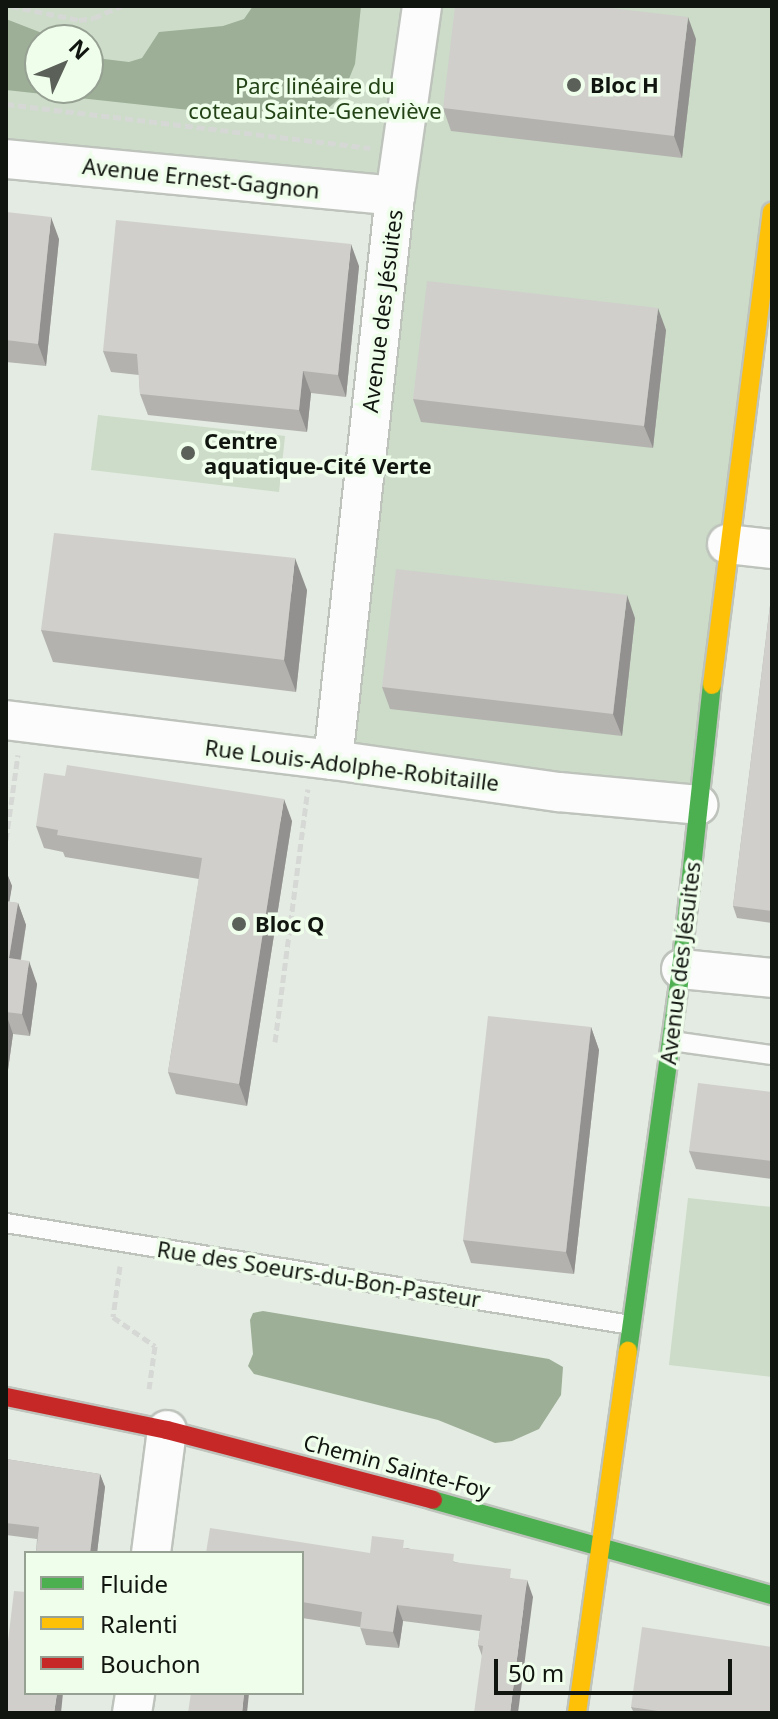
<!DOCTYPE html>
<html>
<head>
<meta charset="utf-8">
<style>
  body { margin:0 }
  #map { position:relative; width:778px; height:1719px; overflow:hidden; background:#e4ebe2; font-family:"Noto Sans",sans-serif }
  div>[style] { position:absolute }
  .green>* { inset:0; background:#ccdcc8 }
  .water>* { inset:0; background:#9daf97 }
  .path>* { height:5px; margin-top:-2.5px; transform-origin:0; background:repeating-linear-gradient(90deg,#d6d8d5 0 8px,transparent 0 12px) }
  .roads { filter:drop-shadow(2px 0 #bec3bc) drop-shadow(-2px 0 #bec3bc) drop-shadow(0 2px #bec3bc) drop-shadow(0 -2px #bec3bc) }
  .lane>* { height:18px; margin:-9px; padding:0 9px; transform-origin:9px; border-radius:9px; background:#fbfcfb }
  .street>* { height:38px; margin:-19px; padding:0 19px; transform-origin:19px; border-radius:19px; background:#fbfcfb }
  .fast>* { height:18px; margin:-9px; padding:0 9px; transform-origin:9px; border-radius:9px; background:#4caf50 }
  .slow>* { height:18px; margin:-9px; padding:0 9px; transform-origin:9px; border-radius:9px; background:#ffc107 }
  .jam>* { height:18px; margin:-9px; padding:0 9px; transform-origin:9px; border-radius:9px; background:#c62828 }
  .wall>* { inset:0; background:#b3b2af }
  .shaded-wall>* { inset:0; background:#92918f }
  .building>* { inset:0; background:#d0cfcc }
  .dots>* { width:22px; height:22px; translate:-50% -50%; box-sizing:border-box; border:4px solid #effdeb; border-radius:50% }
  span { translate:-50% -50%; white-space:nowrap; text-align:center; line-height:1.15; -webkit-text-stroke:7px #effdeb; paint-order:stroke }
  .park-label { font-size:22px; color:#234316 }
  .poi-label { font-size:22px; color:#11150f; font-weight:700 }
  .left { translate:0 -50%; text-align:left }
  .street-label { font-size:22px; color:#11150f }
  .frame { position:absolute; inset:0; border:8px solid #11150f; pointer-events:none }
  .legend { position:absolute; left:24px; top:1551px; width:280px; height:144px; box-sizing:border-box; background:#effdeb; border:2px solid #96a093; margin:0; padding:10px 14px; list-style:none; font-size:24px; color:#11150f }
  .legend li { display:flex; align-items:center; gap:16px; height:40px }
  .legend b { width:40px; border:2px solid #96a093 }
  .north { position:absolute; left:24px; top:24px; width:80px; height:80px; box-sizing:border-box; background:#effdeb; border:2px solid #96a093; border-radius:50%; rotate:46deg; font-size:22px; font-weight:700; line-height:32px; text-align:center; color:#11150f }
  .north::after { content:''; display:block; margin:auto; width:28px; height:36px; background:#5b6059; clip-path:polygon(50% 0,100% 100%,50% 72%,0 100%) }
  .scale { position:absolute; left:494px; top:1659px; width:238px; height:36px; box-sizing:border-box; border:4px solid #11150f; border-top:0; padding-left:10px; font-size:24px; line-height:28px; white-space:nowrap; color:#11150f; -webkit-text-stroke:6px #effdeb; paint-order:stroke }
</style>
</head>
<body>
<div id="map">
  <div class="green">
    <div style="clip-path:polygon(evenodd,6px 6px,772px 6px,772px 212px,698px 805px,333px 760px,395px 196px,6px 159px,6px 6px,40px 40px,88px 40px,88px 88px,40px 88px,40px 40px)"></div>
    <div style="clip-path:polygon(98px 415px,285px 436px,279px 492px,91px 470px)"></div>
    <div style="clip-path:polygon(688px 1198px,772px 1207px,772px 1377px,669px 1365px)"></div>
  </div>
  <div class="water">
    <div style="clip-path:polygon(253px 6px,361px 6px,355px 64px,342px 96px,325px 111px,280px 120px,6px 90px,6px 19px,60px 40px,40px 40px,40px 88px,88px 88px,88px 52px,104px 59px,129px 62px,142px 58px,159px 32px,223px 26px,244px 19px)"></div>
    <div style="clip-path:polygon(263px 1311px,549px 1359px,563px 1367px,561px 1395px,539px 1429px,512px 1441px,495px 1443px,438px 1420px,254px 1374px,248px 1366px,253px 1354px,250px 1320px,253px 1313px)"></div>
  </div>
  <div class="path">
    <div style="left:11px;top:6px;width:69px;rotate:11.6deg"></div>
    <div style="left:79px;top:20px;width:15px;rotate:-8deg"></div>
    <div style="left:94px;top:18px;width:30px;rotate:-24deg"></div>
    <div style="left:6px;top:104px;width:367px;rotate:6.9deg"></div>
    <div style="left:6px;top:840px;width:86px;rotate:-82deg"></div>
    <div style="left:275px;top:1042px;width:255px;rotate:-82.6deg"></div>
    <div style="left:120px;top:1266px;width:51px;rotate:97.8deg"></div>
    <div style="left:113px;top:1317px;width:51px;rotate:34.6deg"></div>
    <div style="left:155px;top:1346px;width:43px;rotate:97.9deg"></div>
  </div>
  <div class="roads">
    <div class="lane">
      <div style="left:672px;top:1041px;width:101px;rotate:8deg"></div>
      <div style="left:6px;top:1223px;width:633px;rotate:9.27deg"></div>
    </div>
    <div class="street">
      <div style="left:6px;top:159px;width:391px;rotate:5.4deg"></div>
      <div style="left:727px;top:544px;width:45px;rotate:6.3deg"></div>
      <div style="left:6px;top:720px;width:329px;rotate:7deg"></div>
      <div style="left:333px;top:760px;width:228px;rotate:8.1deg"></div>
      <div style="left:559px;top:792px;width:140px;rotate:5.3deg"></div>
      <div style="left:333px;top:760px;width:567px;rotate:-83.73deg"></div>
      <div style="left:395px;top:196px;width:192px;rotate:-81.9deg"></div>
      <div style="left:681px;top:969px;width:91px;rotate:5.6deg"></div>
      <div style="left:151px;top:1553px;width:124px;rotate:-82.6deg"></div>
      <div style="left:132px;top:1713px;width:20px;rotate:-81deg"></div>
    </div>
    <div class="fast">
      <div style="left:628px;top:1351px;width:386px;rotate:-82.1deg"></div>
      <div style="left:681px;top:969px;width:286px;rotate:-83.8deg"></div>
      <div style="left:433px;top:1500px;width:352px;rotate:15.7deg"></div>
    </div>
    <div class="slow">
      <div style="left:712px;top:685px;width:477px;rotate:-82.8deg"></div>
      <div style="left:577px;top:1713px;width:366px;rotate:-82deg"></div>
    </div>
    <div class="jam">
      <div style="left:6px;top:1397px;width:164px;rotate:11.6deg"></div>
      <div style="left:167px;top:1430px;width:275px;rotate:14.7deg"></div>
    </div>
  </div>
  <div class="wall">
    <div style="clip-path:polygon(696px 39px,682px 158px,451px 131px,443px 108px)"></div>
    <div style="clip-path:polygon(6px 212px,59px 239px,46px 366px,6px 362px)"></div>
    <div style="clip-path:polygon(359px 266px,346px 397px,311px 393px,307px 432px,148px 415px,140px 394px,139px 375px,111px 372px,103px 351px)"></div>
    <div style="clip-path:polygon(666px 330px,653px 448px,421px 422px,413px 399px)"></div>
    <div style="clip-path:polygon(772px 589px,772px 923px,737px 918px,733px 906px)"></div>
    <div style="clip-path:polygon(307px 590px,296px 692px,53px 662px,41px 630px)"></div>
    <div style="clip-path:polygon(635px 618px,622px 736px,390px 709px,382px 687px)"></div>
    <div style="clip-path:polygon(292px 821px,247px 1106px,176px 1094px,168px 1072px,199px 879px,65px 857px,63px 852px,44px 848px,36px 826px)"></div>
    <div style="clip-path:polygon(6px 871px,12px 886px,9px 902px,18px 903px,26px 925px,21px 960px,37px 984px,30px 1036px,13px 1034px,6px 1084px)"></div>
    <div style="clip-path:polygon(591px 1027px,599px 1050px,574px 1274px,471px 1263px,463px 1240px)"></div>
    <div style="clip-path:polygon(772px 1092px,772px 1179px,696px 1169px,689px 1151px)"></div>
    <div style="clip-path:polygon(6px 1459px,100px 1474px,105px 1487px,97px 1553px,36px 1553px,37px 1539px,6px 1535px)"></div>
    <div style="clip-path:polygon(407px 1548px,514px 1579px,533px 1597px,482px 1656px,478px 1645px,480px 1631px,403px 1621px,399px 1648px,366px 1645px,360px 1627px,302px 1618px,302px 1553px,370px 1553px)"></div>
    <div style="clip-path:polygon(631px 1707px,772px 1713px,634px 1713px)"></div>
  </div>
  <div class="shaded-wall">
    <div style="clip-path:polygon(688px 17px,696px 39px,682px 158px,674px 136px)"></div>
    <div style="clip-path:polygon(51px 217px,59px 239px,46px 366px,38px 344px)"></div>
    <div style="clip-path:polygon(351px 244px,359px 266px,346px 397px,338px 375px)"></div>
    <div style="clip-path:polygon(658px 308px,666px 330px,653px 448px,644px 426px)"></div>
    <div style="clip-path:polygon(303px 371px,311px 393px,307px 432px,299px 410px)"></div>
    <div style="clip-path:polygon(295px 558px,307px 590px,296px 692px,284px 660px)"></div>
    <div style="clip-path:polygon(627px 595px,635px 618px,622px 736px,613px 714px)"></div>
    <div style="clip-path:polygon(284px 799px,292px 821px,247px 1106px,239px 1084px)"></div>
    <div style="clip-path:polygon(6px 871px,12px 886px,6px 922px)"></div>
    <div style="clip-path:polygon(18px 903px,26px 925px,17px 981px,9px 958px)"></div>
    <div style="clip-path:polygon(29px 961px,37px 984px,30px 1036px,22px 1014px)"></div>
    <div style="clip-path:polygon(6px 1014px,13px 1034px,6px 1084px)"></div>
    <div style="clip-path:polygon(591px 1027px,599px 1050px,574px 1274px,566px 1252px)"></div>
    <div style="clip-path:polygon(100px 1474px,105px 1487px,97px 1553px,90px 1553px)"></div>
    <div style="clip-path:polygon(527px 1580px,533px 1597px,518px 1713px,510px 1713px)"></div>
    <div style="clip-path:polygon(397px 1605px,403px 1621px,399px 1648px,393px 1632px)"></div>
    <div style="clip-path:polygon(57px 1693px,63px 1693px,61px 1713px,54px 1713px)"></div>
    <div style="clip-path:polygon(244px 1693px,249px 1693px,247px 1713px,242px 1713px)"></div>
  </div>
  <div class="building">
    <div style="clip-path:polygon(455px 6px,594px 6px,688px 17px,674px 136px,443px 108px)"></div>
    <div style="clip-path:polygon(6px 212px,51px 217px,38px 344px,6px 340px)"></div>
    <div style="clip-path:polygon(116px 220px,351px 244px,338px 375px,303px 371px,299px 410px,140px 394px,137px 354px,103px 351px)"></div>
    <div style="clip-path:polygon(427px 281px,658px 308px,644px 426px,413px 399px)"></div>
    <div style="clip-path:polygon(54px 533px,295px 558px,284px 660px,41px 630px)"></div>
    <div style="clip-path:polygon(396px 569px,627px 595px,613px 714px,382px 687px)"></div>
    <div style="clip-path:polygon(772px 589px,772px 911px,733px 906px)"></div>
    <div style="clip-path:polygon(67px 765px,284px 799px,239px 1084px,168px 1072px,202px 858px,57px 835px,58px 830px,36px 826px,44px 773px,65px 776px)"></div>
    <div style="clip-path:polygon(6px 901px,18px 903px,9px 958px,29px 961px,22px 1014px,6px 1012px)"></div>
    <div style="clip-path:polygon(488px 1016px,591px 1027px,566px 1252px,463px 1240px)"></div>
    <div style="clip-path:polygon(698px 1083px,772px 1092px,772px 1161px,689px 1151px)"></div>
    <div style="clip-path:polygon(6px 1459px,100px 1474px,90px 1553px,36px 1553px,39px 1527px,6px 1523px)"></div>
    <div style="clip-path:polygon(210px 1528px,370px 1553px,372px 1536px,404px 1540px,403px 1548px,454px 1554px,453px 1562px,511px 1569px,510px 1578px,527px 1580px,510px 1713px,474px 1713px,483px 1646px,478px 1645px,482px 1615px,397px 1605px,393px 1632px,360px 1628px,362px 1612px,302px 1602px,302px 1553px,206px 1553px)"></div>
    <div style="clip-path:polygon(14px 1591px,26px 1592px,26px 1693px,57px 1693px,54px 1713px,6px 1713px,6px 1658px)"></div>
    <div style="clip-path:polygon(642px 1627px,772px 1647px,772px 1713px,671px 1713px,631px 1707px)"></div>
    <div style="clip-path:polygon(191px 1693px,244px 1693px,242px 1713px,188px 1713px)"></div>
  </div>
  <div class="dots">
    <div style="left:574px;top:85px;background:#5b6059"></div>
    <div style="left:188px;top:453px;background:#5b6059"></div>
    <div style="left:239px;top:924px;background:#5b6059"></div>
  </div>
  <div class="park-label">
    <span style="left:315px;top:98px">Parc linéaire du<br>coteau Sainte-Geneviève</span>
  </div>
  <div class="poi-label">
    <span class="left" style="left:590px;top:85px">Bloc H</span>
    <span class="left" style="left:204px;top:453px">Centre<br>aquatique-Cité Verte</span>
    <span class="left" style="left:255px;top:924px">Bloc Q</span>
  </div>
  <div class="street-label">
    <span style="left:201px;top:178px;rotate:6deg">Avenue Ernest-Gagnon</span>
    <span style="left:382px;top:311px;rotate:-83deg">Avenue des Jésuites</span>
    <span style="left:352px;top:765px;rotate:7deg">Rue Louis-Adolphe-Robitaille</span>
    <span style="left:680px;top:963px;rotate:-83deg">Avenue des Jésuites</span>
    <span style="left:319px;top:1274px;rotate:9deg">Rue des Soeurs-du-Bon-Pasteur</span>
    <span style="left:397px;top:1466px;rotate:15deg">Chemin Sainte-Foy</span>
  </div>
  <div class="frame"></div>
  <ul class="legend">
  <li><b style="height:10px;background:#4caf50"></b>Fluide</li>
  <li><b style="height:10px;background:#ffc107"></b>Ralenti</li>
  <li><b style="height:10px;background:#c62828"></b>Bouchon</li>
  </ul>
  <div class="north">N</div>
  <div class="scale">50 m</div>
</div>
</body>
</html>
